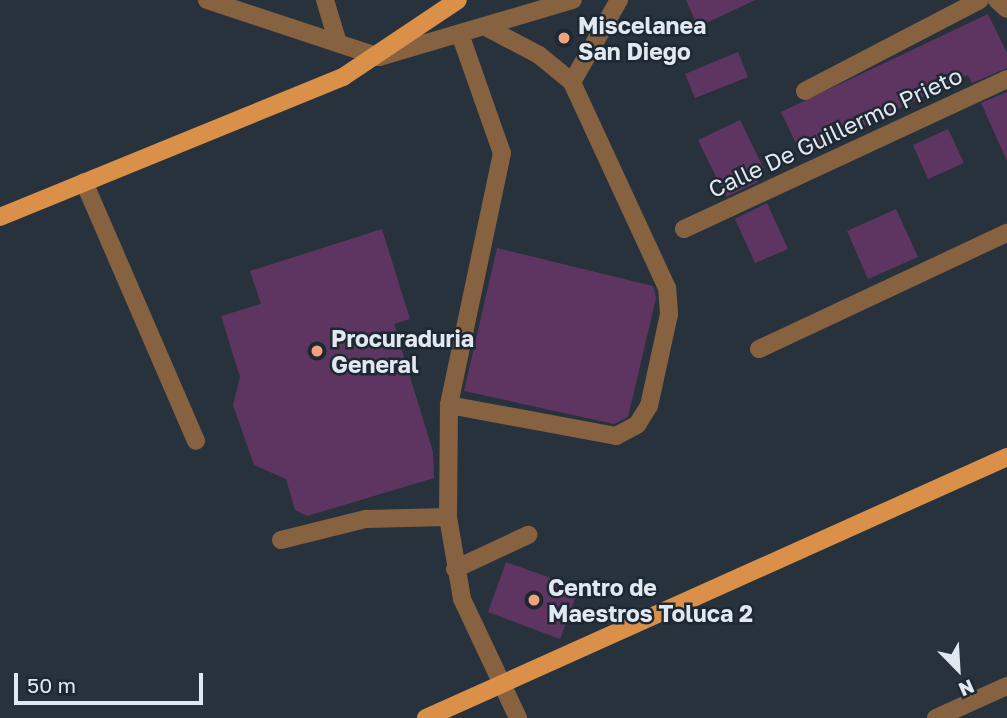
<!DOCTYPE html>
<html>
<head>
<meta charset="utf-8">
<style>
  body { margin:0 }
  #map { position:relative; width:1007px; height:718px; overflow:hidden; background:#28323d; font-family:"Golos Text",sans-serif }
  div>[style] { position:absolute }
  .building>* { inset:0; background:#5e3560 }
  .minor>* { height:18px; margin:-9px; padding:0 9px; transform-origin:9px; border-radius:9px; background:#866241 }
  .major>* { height:18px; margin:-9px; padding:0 9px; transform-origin:9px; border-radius:9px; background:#da9048 }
  .dots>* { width:19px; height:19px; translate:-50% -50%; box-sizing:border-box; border:4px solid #1e2833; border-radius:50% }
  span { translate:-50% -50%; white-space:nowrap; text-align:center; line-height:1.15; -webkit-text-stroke:5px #1e2833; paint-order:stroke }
  .poi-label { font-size:23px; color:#e2e8f0; font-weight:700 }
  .left { translate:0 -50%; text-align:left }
  .street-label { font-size:23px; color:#e2e8f0 }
  .north { position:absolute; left:923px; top:634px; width:70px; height:70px; -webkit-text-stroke:5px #1e2833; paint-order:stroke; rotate:156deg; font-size:19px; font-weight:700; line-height:28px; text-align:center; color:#e2e8f0 }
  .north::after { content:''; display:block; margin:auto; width:24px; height:32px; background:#e2e8f0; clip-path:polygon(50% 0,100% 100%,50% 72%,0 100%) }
  .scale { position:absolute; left:14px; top:673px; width:189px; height:32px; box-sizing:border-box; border:4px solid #e2e8f0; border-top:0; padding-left:9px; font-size:21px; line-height:24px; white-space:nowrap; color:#e2e8f0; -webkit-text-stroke:5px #1e2833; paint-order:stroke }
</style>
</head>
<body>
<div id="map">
  <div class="building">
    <div style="clip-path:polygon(686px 0,755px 0,698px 27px)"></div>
    <div style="clip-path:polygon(988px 14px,1007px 53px,1007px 68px,972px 83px,968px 75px,802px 156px,781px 112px)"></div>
    <div style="clip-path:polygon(738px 52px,748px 77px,695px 98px,685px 74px)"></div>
    <div style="clip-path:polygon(1007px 92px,1007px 161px,981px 103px)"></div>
    <div style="clip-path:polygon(740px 120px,765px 171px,755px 176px,758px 182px,726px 197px,698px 140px)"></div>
    <div style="clip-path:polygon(948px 129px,964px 163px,928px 179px,913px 145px)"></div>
    <div style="clip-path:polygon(767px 203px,788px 249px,755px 263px,735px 219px)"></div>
    <div style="clip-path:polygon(896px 209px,918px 257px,868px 279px,847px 231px)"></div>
    <div style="clip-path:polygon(382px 229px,410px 319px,394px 324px,433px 452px,434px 478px,307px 516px,295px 510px,286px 479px,254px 465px,233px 405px,240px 377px,221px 316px,261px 304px,250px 271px)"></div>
    <div style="clip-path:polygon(497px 248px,653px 286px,656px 298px,628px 417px,614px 424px,464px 391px)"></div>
    <div style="clip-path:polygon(506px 562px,579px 588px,560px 639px,488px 612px)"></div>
  </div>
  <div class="minor">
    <div style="left:207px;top:0;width:181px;rotate:18.3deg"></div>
    <div style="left:379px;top:57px;width:202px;rotate:-16.4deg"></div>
    <div style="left:325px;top:0;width:45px;rotate:73.2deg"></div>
    <div style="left:997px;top:0;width:13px;rotate:42deg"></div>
    <div style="left:460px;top:34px;width:126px;rotate:70.6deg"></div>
    <div style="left:502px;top:153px;width:258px;rotate:101.9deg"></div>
    <div style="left:449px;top:405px;width:112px;rotate:90.5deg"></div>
    <div style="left:448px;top:517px;width:83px;rotate:80.3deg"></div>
    <div style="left:462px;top:599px;width:132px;rotate:64.8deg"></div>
    <div style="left:572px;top:82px;width:95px;rotate:-60.2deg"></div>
    <div style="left:805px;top:91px;width:197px;rotate:-27.5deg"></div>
    <div style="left:84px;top:182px;width:282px;rotate:66.6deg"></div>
    <div style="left:684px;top:229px;width:356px;rotate:-24.9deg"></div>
    <div style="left:759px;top:349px;width:274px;rotate:-25.1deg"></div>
    <div style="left:449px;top:405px;width:170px;rotate:10.5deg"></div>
    <div style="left:616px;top:436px;width:24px;rotate:-28deg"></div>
    <div style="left:637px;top:425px;width:22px;rotate:-58deg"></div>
    <div style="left:649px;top:406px;width:94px;rotate:-77.7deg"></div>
    <div style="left:669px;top:314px;width:26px;rotate:-94deg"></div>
    <div style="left:667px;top:288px;width:227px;rotate:-114.8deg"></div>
    <div style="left:572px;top:82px;width:43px;rotate:-140.7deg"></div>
    <div style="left:539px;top:55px;width:62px;rotate:-152.2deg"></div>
    <div style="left:281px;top:540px;width:88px;rotate:-13.9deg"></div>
    <div style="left:366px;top:519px;width:82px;rotate:-1.4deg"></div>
    <div style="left:455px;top:569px;width:81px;rotate:-25deg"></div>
    <div style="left:936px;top:718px;width:78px;rotate:-24.3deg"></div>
  </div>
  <div class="major">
    <div style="left:0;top:217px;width:370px;rotate:-22.2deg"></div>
    <div style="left:343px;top:77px;width:138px;rotate:-33.8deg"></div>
    <div style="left:426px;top:718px;width:637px;rotate:-24.19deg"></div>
  </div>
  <div class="dots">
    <div style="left:564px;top:38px;background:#f1a17b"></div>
    <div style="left:317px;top:351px;background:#f1a17b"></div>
    <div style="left:534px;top:600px;background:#f1a17b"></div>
  </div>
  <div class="poi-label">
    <span class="left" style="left:578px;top:38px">Miscelanea<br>San Diego</span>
    <span class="left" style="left:331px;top:351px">Procuraduria<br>General</span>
    <span class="left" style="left:548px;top:600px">Centro de<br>Maestros Toluca 2</span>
  </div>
  <div class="street-label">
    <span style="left:835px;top:132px;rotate:-25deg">Calle De Guillermo Prieto</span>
  </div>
  <div class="north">N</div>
  <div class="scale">50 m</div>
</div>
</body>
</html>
